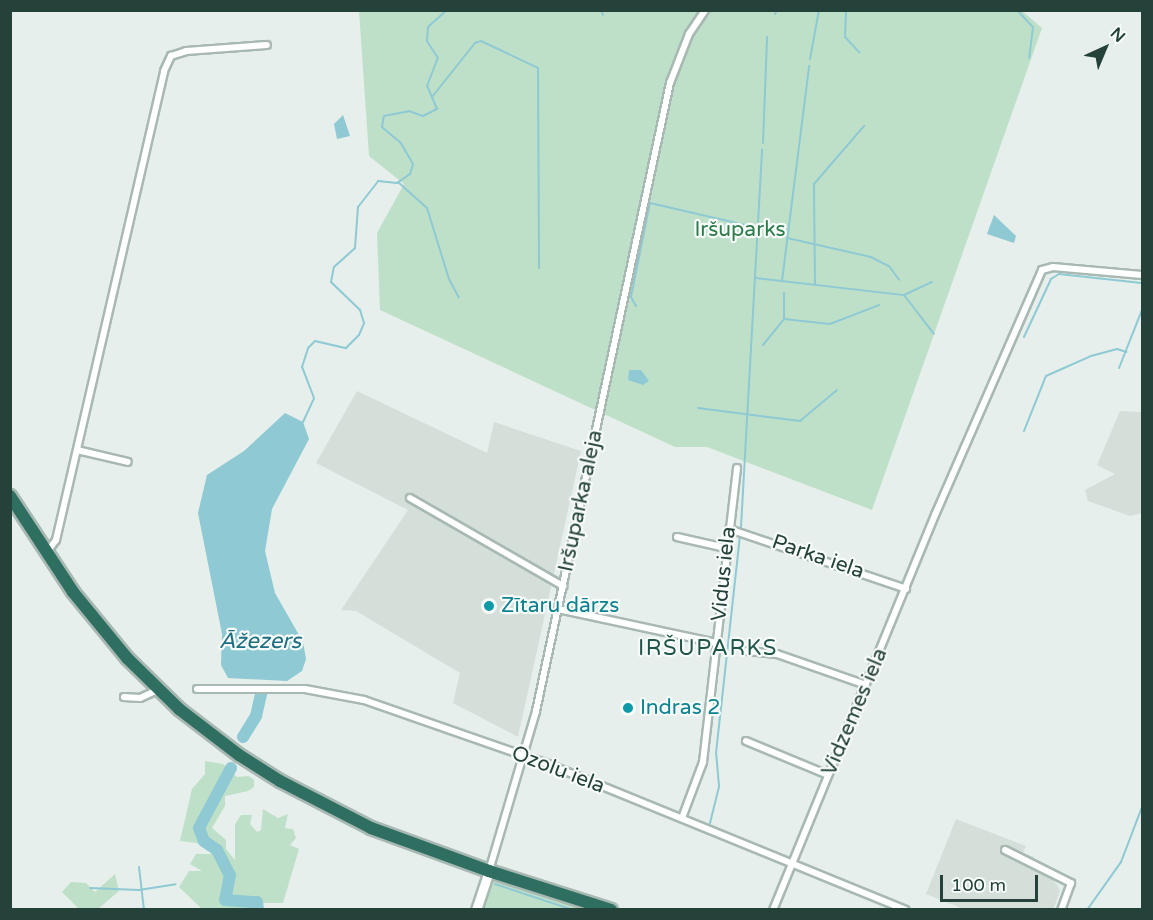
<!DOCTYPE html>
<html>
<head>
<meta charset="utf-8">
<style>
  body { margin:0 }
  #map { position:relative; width:1153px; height:920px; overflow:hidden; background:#e6efeb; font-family:"Varela Round",sans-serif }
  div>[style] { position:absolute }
  .built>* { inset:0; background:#d4dfda }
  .green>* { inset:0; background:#bfe0c8 }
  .water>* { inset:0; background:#8ec9d4 }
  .stream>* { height:2px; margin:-1px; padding:0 1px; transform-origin:1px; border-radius:1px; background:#8ec9d4 }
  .river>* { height:12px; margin:-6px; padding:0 6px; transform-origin:6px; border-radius:6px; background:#8ec9d4 }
  .roads { filter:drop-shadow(2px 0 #a8b8b2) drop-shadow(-2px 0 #a8b8b2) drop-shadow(0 2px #a8b8b2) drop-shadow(0 -2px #a8b8b2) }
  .street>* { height:6px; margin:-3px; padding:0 3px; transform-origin:3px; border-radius:3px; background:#fff }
  .secondary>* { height:9px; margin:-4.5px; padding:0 4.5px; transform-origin:4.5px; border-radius:4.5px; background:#fff }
  .highway>* { height:12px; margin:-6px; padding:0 6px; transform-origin:6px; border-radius:6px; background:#2f6f62 }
  .dots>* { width:16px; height:16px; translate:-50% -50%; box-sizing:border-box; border:3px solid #f7fbf9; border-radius:50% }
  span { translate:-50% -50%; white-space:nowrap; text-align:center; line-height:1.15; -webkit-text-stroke:4.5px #f7fbf9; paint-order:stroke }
  .park-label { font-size:21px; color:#2d7a4b }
  .street-label { font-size:21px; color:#24423a }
  .culture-label { font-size:21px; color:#0d838f }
  .left { translate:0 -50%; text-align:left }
  .water-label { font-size:22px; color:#1c6f80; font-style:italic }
  .neighbourhood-label { font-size:22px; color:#1f5548; letter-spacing:1.5px }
  .frame { position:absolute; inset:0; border:12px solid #24423a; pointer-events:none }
  .north { position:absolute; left:1075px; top:18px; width:60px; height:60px; -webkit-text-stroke:4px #f7fbf9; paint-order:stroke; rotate:44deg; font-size:16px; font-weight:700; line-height:24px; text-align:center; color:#24423a }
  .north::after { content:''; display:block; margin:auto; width:21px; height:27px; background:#24423a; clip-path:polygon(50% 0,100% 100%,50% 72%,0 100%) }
  .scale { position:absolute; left:940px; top:875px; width:98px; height:27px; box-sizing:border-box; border:3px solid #24423a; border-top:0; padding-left:8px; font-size:18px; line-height:21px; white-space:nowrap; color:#24423a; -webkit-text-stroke:4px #f7fbf9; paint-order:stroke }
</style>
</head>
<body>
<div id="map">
  <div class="built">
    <div style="clip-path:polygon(357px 391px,487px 453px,494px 422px,581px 451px,518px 737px,453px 703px,460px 673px,356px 611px,341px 610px,408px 510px,316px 463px)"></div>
    <div style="clip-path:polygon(1120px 411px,1142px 412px,1142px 513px,1130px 516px,1088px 501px,1085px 490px,1115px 474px,1097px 465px)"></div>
    <div style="clip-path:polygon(956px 819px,1026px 846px,1023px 853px,1034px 857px,1030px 866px,1048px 875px,1058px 886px,1060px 891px,1053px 910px,964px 909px,926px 894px)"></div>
  </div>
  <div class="green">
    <div style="clip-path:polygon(1021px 10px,1042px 28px,872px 510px,707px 447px,675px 447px,380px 310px,377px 233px,404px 184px,369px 156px,359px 11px)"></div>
    <div style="clip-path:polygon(205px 761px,223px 764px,237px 777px,249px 776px,254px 780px,254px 787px,248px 791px,225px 796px,225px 806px,212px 828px,226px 840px,226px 849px,235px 860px,235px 824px,241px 815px,252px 815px,250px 824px,257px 832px,261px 830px,263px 809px,278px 818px,288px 814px,285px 828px,293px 829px,296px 838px,290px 845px,299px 849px,283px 903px,262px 903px,259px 909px,202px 909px,179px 887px,189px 871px,202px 871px,190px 864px,196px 854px,214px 854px,197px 843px,180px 841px,192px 789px,205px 774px)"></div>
    <div style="clip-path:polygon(489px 871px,611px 910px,476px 910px)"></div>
    <div style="clip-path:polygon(115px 874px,119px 891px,98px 909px,79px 909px,62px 892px,71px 882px,86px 883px,95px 892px)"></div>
  </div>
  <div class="water">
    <div style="clip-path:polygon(343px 115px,350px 136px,337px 139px,334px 124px)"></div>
    <div style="clip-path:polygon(994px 215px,1016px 236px,1014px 243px,987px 234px)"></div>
    <div style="clip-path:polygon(629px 370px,641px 370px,649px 381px,643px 385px,628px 380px)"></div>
    <div style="clip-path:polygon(285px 413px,303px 422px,309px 439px,272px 509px,265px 551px,275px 593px,303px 642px,306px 659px,302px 671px,287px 681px,228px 678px,221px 665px,222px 634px,198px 513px,207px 475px,244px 451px)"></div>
  </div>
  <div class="stream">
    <div style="left:601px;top:10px;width:5px;rotate:68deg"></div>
    <div style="left:846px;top:10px;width:27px;rotate:92deg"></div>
    <div style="left:845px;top:37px;width:21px;rotate:47deg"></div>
    <div style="left:1017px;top:10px;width:23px;rotate:47deg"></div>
    <div style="left:1033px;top:27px;width:31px;rotate:97deg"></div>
    <div style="left:775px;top:14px;width:4px;rotate:-63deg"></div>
    <div style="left:810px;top:59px;width:50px;rotate:-79.6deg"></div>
    <div style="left:432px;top:97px;width:69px;rotate:-51.5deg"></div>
    <div style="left:475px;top:43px;width:6px;rotate:-18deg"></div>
    <div style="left:481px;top:41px;width:63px;rotate:25.3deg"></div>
    <div style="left:538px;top:68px;width:200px;rotate:89.7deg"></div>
    <div style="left:763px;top:143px;width:106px;rotate:-87.8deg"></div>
    <div style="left:398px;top:182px;width:39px;rotate:42deg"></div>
    <div style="left:427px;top:208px;width:74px;rotate:72.8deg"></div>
    <div style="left:449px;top:279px;width:21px;rotate:62deg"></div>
    <div style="left:787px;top:238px;width:86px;rotate:12.7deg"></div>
    <div style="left:871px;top:257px;width:20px;rotate:27deg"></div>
    <div style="left:889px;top:266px;width:17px;rotate:54deg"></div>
    <div style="left:756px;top:278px;width:149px;rotate:6.6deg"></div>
    <div style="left:904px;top:295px;width:49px;rotate:52.4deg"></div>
    <div style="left:782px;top:281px;width:217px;rotate:-82.8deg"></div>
    <div style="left:815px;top:285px;width:101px;rotate:-90.6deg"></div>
    <div style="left:814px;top:184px;width:77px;rotate:-49.2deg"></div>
    <div style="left:904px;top:295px;width:31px;rotate:-25deg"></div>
    <div style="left:636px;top:306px;width:10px;rotate:-119deg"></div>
    <div style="left:631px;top:297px;width:96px;rotate:-78.6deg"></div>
    <div style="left:650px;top:203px;width:111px;rotate:13deg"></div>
    <div style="left:784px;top:319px;width:46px;rotate:6.2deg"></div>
    <div style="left:830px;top:324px;width:53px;rotate:-21.2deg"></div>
    <div style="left:1024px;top:337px;width:64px;rotate:-65deg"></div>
    <div style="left:1051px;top:279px;width:9px;rotate:-32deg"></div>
    <div style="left:1059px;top:274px;width:83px;rotate:6.2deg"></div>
    <div style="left:763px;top:345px;width:33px;rotate:-51deg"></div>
    <div style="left:784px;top:319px;width:26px;rotate:-90deg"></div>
    <div style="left:1119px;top:368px;width:62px;rotate:-68.4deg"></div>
    <div style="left:698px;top:408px;width:103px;rotate:7.3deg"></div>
    <div style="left:800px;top:421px;width:48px;rotate:-40deg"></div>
    <div style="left:303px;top:422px;width:26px;rotate:-65deg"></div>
    <div style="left:314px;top:398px;width:33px;rotate:-111deg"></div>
    <div style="left:302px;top:367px;width:20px;rotate:-72deg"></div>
    <div style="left:308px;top:348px;width:10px;rotate:-45deg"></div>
    <div style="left:315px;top:341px;width:32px;rotate:13deg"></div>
    <div style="left:346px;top:348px;width:18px;rotate:-45deg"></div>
    <div style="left:359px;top:335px;width:13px;rotate:-67deg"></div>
    <div style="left:364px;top:323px;width:14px;rotate:-107deg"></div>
    <div style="left:360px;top:310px;width:40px;rotate:-136deg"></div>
    <div style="left:331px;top:282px;width:15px;rotate:-79deg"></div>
    <div style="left:334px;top:267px;width:28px;rotate:-42deg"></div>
    <div style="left:355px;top:248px;width:41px;rotate:-85.8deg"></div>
    <div style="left:358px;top:207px;width:33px;rotate:-52deg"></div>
    <div style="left:378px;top:181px;width:19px;rotate:6deg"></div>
    <div style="left:397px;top:183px;width:16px;rotate:-35deg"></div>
    <div style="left:410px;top:174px;width:10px;rotate:-73deg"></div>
    <div style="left:413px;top:164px;width:24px;rotate:-120deg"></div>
    <div style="left:401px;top:143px;width:25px;rotate:-140deg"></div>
    <div style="left:382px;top:127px;width:11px;rotate:-80deg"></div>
    <div style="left:384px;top:116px;width:25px;rotate:-11deg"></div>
    <div style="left:409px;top:111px;width:15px;rotate:20deg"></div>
    <div style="left:423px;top:116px;width:16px;rotate:-27deg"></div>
    <div style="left:437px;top:109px;width:25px;rotate:-113deg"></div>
    <div style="left:427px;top:86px;width:30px;rotate:-69deg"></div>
    <div style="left:438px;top:58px;width:20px;rotate:-123deg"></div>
    <div style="left:427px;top:41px;width:14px;rotate:-86deg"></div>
    <div style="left:428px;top:27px;width:25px;rotate:-42deg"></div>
    <div style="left:1024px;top:431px;width:59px;rotate:-68.2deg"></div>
    <div style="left:1046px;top:376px;width:49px;rotate:-24deg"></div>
    <div style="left:1091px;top:356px;width:27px;rotate:-15deg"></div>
    <div style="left:1117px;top:349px;width:10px;rotate:17deg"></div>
    <div style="left:741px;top:527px;width:378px;rotate:-86.8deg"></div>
    <div style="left:710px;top:823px;width:38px;rotate:-76deg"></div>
    <div style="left:719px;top:786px;width:33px;rotate:-95deg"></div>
    <div style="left:716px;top:753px;width:218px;rotate:-83.7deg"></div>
    <div style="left:139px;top:867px;width:43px;rotate:83.4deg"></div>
    <div style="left:495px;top:884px;width:82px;rotate:18.4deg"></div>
    <div style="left:90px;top:888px;width:49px;rotate:2.3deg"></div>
    <div style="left:139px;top:890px;width:37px;rotate:-9deg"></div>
    <div style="left:1087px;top:910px;width:59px;rotate:-54.7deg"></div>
    <div style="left:1121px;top:862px;width:59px;rotate:-69.1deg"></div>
  </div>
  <div class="river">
    <div style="left:243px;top:737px;width:25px;rotate:-58deg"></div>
    <div style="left:256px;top:716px;width:23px;rotate:-77deg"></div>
    <div style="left:231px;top:768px;width:68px;rotate:118.1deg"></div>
    <div style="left:199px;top:828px;width:14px;rotate:69deg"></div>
    <div style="left:204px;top:841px;width:16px;rotate:35deg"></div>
    <div style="left:217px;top:850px;width:28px;rotate:63deg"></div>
    <div style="left:230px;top:875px;width:25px;rotate:101deg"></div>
    <div style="left:225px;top:900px;width:32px;rotate:4deg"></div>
    <div style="left:257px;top:902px;width:8px;rotate:83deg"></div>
  </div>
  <div class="roads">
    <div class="street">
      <div style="left:77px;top:450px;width:52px;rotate:13.2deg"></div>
      <div style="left:410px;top:498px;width:177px;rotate:29.9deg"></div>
      <div style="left:729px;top:529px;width:187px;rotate:18.7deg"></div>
      <div style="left:677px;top:537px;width:50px;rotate:12.7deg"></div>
      <div style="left:47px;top:552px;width:15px;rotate:-53deg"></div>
      <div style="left:56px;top:540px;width:481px;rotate:-77deg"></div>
      <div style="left:164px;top:71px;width:17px;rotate:-65deg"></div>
      <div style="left:171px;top:56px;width:16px;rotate:-18deg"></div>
      <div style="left:186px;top:51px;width:81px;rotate:-4.2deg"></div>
      <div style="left:558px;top:609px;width:162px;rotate:12.1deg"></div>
      <div style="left:747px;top:651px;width:30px;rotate:6deg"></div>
      <div style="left:777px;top:654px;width:94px;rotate:19.2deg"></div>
      <div style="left:197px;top:689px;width:108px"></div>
      <div style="left:305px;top:689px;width:60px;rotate:10.6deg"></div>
      <div style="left:364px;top:700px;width:195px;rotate:19.2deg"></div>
      <div style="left:548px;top:764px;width:386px;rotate:22.2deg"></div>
      <div style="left:124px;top:697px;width:16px;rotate:4deg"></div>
      <div style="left:140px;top:698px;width:20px;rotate:-24deg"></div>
      <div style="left:746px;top:741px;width:89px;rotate:22.5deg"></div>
      <div style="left:682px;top:818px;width:60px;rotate:-69.4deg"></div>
      <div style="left:703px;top:762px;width:296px;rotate:-83.4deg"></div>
      <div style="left:1005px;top:850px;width:74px;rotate:26.6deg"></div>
      <div style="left:1071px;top:883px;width:29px;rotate:110deg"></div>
      <div style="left:489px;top:871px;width:167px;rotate:-73.6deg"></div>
      <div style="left:536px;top:711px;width:642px;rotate:-77.96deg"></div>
      <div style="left:670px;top:83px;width:53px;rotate:-68.8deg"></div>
      <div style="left:689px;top:34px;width:29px;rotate:-56deg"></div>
      <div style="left:773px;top:910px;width:427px;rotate:-67.7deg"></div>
      <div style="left:935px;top:515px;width:267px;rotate:-66.4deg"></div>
      <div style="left:1042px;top:270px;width:11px;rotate:-15deg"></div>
      <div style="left:1053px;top:267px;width:89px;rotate:5.1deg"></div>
    </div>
    <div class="secondary">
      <div style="left:476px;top:910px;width:41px;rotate:-71.6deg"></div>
    </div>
    <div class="highway">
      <div style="left:10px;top:496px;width:115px;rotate:56.7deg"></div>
      <div style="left:73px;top:592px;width:85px;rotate:50.7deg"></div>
      <div style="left:127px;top:658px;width:73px;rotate:44.4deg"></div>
      <div style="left:179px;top:709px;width:76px;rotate:37.5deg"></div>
      <div style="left:239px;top:755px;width:49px;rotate:32.4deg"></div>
      <div style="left:280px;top:781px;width:102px;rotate:27.3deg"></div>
      <div style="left:371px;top:828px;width:126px;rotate:20deg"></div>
      <div style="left:489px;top:871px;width:128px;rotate:17.7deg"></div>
    </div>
  </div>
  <div class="dots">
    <div style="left:489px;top:606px;background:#0f9aa8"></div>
    <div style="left:628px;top:708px;background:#0f9aa8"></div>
  </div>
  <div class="park-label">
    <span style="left:740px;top:230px">Iršuparks</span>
  </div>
  <div class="street-label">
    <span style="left:581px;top:501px;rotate:-78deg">Iršuparka aleja</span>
    <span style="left:818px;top:557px;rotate:19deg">Parka iela</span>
    <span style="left:724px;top:574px;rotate:-84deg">Vidus iela</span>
    <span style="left:855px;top:712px;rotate:-67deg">Vidzemes iela</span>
    <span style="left:558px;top:770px;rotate:21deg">Ozolu iela</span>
  </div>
  <div class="culture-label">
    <span class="left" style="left:501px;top:606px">Zītaru dārzs</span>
    <span class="left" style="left:640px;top:708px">Indras 2</span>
  </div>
  <div class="water-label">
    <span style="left:260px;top:642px">Āžezers</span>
  </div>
  <div class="neighbourhood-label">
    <span style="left:708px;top:649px">IRŠUPARKS</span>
  </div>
  <div class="frame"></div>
  <div class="north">N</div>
  <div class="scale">100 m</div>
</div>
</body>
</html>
